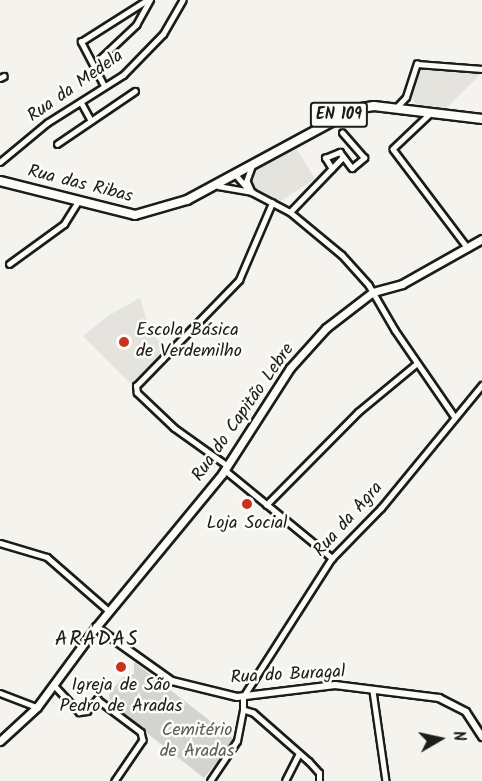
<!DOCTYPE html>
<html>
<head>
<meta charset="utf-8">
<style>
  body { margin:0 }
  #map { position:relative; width:482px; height:781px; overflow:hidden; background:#f4f3ee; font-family:Kalam,sans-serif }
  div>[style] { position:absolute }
  .built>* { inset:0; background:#e4e3de }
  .green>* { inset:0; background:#d4d3cf }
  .roads { filter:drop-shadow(2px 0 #1c1c1c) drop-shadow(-2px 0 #1c1c1c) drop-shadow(0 2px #1c1c1c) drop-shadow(0 -2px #1c1c1c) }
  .minor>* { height:4.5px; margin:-2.25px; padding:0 2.25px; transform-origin:2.25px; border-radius:2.25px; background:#fdfcf7 }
  .tertiary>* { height:6px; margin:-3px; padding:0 3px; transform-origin:3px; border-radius:3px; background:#fdfcf7 }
  .secondary>* { height:7px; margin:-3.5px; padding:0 3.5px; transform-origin:3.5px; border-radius:3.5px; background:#fdfcf7 }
  .primary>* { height:8px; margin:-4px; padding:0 4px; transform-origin:4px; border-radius:4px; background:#fdfcf7 }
  .dots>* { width:16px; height:16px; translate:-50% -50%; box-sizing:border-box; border:3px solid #fdfcf7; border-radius:50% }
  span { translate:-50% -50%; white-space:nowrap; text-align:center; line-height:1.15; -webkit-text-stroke:5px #fdfcf7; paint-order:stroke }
  .shield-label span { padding:2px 4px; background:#fdfcf7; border:2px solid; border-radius:4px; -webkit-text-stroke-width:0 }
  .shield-label { font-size:16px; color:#1c1c1c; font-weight:700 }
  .street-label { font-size:18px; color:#1c1c1c }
  .poi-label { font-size:18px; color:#1c1c1c }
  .left { translate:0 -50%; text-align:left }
  .park-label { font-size:18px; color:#5c5c5b }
  .quarter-label { font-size:21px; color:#1c1c1c; letter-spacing:1.5px }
  .north { position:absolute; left:410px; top:709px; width:60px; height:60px; -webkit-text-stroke:4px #fdfcf7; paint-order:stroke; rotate:81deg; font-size:16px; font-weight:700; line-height:24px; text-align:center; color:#1c1c1c }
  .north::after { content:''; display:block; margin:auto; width:21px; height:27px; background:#1c1c1c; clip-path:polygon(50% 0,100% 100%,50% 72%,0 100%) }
</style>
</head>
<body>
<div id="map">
  <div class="built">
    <div style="clip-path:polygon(428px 65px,482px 73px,446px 108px,416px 104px,410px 97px,417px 71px)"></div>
    <div style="clip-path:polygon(295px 146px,315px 179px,279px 202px,252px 189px,248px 180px,250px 174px)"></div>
    <div style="clip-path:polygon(140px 298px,151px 333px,166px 348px,131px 384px,83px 336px,108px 316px)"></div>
  </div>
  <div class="green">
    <div style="clip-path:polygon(134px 662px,235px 740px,204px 778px,110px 704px,109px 694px,122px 678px,134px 674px)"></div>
  </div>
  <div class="roads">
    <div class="minor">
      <div style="left:100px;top:59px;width:50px;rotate:-43.4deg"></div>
      <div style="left:136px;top:25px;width:29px;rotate:-61deg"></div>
      <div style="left:0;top:78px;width:4px;rotate:-27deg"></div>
      <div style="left:104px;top:86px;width:50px;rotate:-117.6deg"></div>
      <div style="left:81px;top:42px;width:78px;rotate:-32.5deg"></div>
      <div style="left:81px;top:102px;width:21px;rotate:61deg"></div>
      <div style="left:395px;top:109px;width:16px;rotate:-47deg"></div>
      <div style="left:406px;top:97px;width:35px;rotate:-72deg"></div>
      <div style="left:417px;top:64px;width:65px;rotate:4.4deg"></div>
      <div style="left:431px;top:113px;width:52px;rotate:136.5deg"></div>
      <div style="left:393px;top:149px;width:124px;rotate:52.9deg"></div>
      <div style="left:57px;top:144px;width:94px;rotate:-34.2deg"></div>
      <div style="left:0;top:162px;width:61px;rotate:-39.7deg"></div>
      <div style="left:47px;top:123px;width:90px;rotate:-32.3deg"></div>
      <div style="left:123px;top:75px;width:57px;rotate:-45.7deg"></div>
      <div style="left:163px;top:34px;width:39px;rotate:-60deg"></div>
      <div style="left:252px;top:167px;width:15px;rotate:110deg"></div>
      <div style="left:247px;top:181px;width:12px;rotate:66deg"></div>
      <div style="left:332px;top:169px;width:13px;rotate:-122deg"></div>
      <div style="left:325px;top:158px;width:16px;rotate:-22deg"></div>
      <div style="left:340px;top:152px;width:20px;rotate:53deg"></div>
      <div style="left:352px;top:168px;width:16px;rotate:-40deg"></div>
      <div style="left:364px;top:158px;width:33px;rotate:-131deg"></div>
      <div style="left:236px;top:175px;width:18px;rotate:49deg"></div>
      <div style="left:218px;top:186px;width:35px;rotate:10deg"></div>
      <div style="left:252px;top:192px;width:43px;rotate:27.8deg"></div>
      <div style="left:290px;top:212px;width:67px;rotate:39.6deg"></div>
      <div style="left:342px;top:255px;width:40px;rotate:48deg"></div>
      <div style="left:369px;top:285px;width:52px;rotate:60deg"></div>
      <div style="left:395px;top:330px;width:104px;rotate:55.5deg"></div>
      <div style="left:290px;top:212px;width:76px;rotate:-46.1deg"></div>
      <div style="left:9px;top:264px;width:68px;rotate:-36deg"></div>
      <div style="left:64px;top:224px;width:26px;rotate:-58deg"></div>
      <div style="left:227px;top:466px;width:65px;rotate:-144.4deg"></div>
      <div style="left:174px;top:428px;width:51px;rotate:-136.6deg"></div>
      <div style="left:137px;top:393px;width:7px;rotate:-98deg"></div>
      <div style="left:136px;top:386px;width:148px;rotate:-45.8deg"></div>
      <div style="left:239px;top:280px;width:84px;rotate:-66.8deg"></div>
      <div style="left:225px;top:470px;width:139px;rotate:39.4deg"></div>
      <div style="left:266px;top:505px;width:131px;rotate:-45.3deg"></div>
      <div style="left:358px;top:412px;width:75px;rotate:-39.6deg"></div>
      <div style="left:0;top:543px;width:49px;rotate:16.6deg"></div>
      <div style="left:47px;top:557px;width:82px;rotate:41.1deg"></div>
      <div style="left:54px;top:685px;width:37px;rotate:47deg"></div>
      <div style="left:79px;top:712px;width:8px;rotate:-7deg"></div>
      <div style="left:87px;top:711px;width:16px;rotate:-50deg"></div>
      <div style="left:97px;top:699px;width:55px;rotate:36.9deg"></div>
      <div style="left:141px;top:732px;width:8px;rotate:76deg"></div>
      <div style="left:143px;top:740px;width:50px;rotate:124.3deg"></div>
      <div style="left:373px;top:691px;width:91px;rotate:81.8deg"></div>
      <div style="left:0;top:693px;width:40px;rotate:21deg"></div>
      <div style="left:210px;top:781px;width:48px;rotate:-56deg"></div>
      <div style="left:237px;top:741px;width:32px;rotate:-79deg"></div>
      <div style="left:285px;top:781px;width:30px;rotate:-63deg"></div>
      <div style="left:319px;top:781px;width:8px;rotate:-90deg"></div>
      <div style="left:319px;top:773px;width:15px;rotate:-132deg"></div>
      <div style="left:309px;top:762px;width:74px;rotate:-138.8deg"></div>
      <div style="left:253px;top:713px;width:10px;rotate:-163deg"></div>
      <div style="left:243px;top:710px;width:13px;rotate:-90deg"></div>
      <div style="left:243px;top:697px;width:165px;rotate:-57.4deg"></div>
      <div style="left:332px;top:558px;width:70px;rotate:-45.6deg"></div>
      <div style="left:381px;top:508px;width:159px;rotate:-50.6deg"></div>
    </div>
    <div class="tertiary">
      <div style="left:96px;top:627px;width:93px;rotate:35.4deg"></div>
      <div style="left:172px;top:681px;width:67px;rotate:13.8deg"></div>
      <div style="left:237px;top:697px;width:99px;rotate:-7deg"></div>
      <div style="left:335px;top:685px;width:105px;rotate:7.1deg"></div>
      <div style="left:439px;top:698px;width:30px;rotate:27deg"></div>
      <div style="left:466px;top:712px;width:30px;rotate:57deg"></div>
    </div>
    <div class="secondary">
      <div style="left:0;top:741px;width:50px;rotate:-42.6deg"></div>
      <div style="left:37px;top:707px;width:99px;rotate:-53.6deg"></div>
      <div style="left:96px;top:627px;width:198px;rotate:-50.5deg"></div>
      <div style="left:222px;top:474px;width:126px;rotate:-57.3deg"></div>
      <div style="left:290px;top:368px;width:54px;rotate:-48deg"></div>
      <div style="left:326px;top:328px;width:59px;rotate:-37.5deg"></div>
      <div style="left:373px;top:292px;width:30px;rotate:-15deg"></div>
      <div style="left:402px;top:284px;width:92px;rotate:-29.4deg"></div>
    </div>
    <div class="primary">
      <div style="left:0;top:181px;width:139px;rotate:14.1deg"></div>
      <div style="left:135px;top:215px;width:54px;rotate:-16.1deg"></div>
      <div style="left:187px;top:200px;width:191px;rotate:-28.4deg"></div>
      <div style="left:355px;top:109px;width:19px;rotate:-9deg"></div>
      <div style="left:374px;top:106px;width:109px;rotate:6.9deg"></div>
    </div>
  </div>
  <div class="dots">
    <div style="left:124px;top:342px;background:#c8321e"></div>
    <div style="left:247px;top:504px;background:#c8321e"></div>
    <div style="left:121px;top:667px;background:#c8321e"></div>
  </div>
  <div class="shield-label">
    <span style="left:339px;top:115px">EN 109</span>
  </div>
  <div class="street-label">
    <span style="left:76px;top:87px;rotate:-35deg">Rua da Medela</span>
    <span style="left:80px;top:185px;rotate:14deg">Rua das Ribas</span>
    <span style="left:244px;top:413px;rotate:-55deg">Rua do Capitão Lebre</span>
    <span style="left:349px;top:520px;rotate:-48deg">Rua da Agra</span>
    <span style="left:288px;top:676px;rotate:-3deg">Rua do Buragal</span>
  </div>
  <div class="poi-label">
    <span class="left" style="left:136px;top:342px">Escola Básica<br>de Verdemilho</span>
    <span style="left:247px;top:524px">Loja Social</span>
    <span style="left:121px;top:697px">Igreja de São<br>Pedro de Aradas</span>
  </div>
  <div class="park-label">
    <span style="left:197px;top:742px">Cemitério<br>de Aradas</span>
  </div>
  <div class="quarter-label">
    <span style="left:97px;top:640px">ARADAS</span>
  </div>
  <div class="north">N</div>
</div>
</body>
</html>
